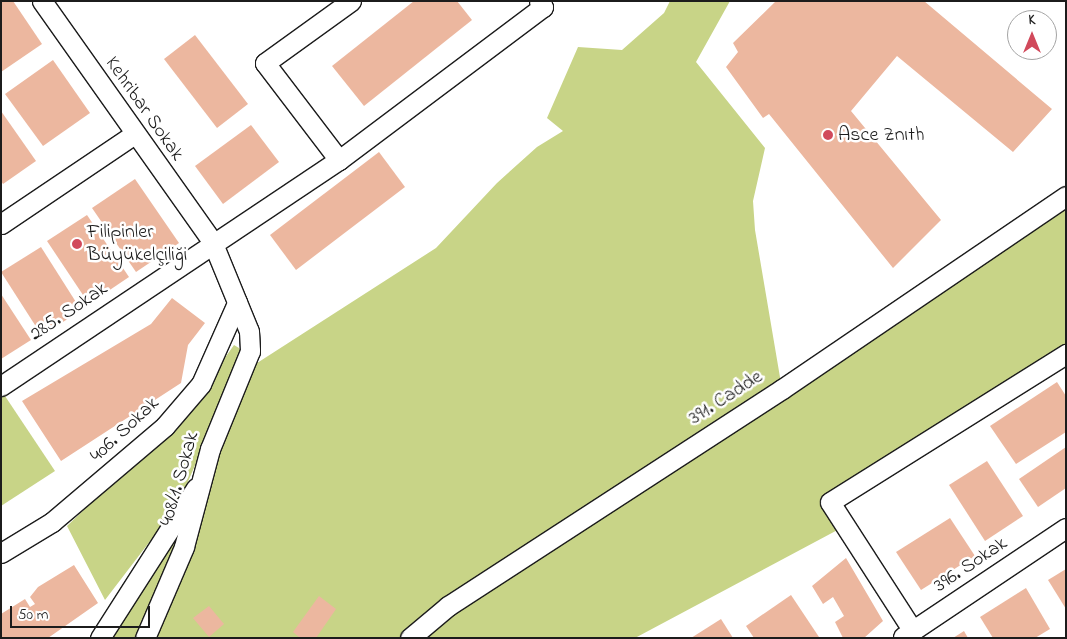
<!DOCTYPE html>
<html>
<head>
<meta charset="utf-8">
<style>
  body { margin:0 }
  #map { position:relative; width:1067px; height:639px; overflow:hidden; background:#fff; font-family:"Indie Flower",sans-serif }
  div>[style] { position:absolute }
  .green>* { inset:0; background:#c8d487 }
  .building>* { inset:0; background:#ecb79f }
  .roads { filter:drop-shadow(1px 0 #1c1c1c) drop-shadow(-1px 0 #1c1c1c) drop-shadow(0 1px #1c1c1c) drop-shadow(0 -1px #1c1c1c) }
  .minor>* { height:19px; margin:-9.5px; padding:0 9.5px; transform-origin:9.5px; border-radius:9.5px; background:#fff }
  .dots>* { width:14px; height:14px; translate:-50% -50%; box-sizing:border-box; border:2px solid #fff; border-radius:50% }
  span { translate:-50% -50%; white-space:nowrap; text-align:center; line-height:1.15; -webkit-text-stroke:5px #fff; paint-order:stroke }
  .street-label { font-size:20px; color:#1c1c1c }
  .poi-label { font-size:20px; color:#1c1c1c }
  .left { translate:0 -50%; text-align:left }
  .frame { position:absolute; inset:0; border:2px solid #1c1c1c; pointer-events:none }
  .north { position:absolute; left:1007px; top:10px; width:50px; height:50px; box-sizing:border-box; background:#fff; border:1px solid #a4a4a4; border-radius:50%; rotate:0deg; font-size:14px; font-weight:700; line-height:20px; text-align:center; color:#1c1c1c }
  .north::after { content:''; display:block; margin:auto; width:18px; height:22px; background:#d1495b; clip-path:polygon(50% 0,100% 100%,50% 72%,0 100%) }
  .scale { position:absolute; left:10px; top:606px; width:140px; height:22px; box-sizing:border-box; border:2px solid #1c1c1c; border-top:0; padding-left:6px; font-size:15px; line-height:18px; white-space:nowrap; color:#1c1c1c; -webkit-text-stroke:4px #fff; paint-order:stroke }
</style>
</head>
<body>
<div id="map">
  <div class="green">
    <div style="clip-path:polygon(670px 1px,730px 1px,696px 62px,765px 148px,753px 201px,755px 230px,782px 389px,1066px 196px,1066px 354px,830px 502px,845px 526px,635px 638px,100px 638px,177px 514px,243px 372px,436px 248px,497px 183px,537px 147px,563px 131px,547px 118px,578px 47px,622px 50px,664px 13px)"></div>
    <div style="clip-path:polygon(234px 345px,244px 351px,187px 484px,167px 519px,105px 600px,67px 526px,187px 411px)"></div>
    <div style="clip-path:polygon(1px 390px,55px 471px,1px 506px)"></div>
  </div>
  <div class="building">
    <div style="clip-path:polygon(1px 1px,13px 1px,42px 44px,1px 72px)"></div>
    <div style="clip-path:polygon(414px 1px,457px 1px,472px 20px,364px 106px,332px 66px)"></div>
    <div style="clip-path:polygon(776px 1px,924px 1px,1052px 109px,1013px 152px,897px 56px,851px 111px,941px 220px,893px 268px,769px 114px,763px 118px,726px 67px,738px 52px,733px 43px)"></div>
    <div style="clip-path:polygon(195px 35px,248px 104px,217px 128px,164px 59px)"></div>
    <div style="clip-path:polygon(53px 60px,90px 113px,43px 146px,5px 94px)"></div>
    <div style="clip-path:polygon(1px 111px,36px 161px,3px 184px,1px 181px)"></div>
    <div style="clip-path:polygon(251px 125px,279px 162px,223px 204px,195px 166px)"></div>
    <div style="clip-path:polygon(379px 152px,405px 187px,296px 270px,270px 235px)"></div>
    <div style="clip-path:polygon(135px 179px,179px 243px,136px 272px,92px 208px)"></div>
    <div style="clip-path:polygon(87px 215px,129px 277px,89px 304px,47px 241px)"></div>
    <div style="clip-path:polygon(41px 247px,81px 310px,42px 336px,1px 272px)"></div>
    <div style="clip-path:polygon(1px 294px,31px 340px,1px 359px)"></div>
    <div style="clip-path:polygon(172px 298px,205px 323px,188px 345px,181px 383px,61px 461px,22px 401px,151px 324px)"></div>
    <div style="clip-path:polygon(1057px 382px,1066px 396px,1066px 432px,1016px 464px,990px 426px)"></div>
    <div style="clip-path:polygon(1066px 447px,1066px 488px,1038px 507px,1019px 479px)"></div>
    <div style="clip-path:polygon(987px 461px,1023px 516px,985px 541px,949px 485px)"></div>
    <div style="clip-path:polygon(950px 518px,975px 556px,921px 590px,896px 552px)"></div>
    <div style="clip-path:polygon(846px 558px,883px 621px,864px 638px,843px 638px,835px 622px,844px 616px,833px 597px,823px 604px,812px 586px)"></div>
    <div style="clip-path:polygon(74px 565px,98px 603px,48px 638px,1px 638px,1px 614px,25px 599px,30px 607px,35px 604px,30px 597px,38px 587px)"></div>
    <div style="clip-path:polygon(1066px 569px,1066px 609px,1048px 580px)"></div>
    <div style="clip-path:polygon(1026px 588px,1050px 629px,1035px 638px,993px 638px,980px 617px)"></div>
    <div style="clip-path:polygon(791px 595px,819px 637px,754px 638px,746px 626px)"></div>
    <div style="clip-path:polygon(319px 596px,336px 609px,316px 638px,300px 638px,293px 632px)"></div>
    <div style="clip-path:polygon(209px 606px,224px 624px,209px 637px,193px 618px)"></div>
    <div style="clip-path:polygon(721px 619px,733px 638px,691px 638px)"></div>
    <div style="clip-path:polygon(964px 631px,968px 638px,953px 638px)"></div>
  </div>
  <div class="roads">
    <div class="minor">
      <div style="left:42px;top:1px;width:294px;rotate:54.7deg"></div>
      <div style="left:212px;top:241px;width:97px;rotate:67.7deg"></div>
      <div style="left:249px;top:331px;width:20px;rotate:87deg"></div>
      <div style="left:250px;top:351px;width:106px;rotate:112.2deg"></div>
      <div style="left:210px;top:449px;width:101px;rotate:104.9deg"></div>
      <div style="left:184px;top:547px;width:99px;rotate:113.2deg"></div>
      <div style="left:339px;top:160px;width:255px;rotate:-36.9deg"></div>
      <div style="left:543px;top:7px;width:7px;rotate:-124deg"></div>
      <div style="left:1px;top:224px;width:159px;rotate:-34deg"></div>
      <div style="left:1px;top:386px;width:407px;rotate:-33.8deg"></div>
      <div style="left:339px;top:160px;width:122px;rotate:-127.3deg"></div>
      <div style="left:265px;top:63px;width:106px;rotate:-35.8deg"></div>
      <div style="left:1px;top:553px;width:60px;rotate:-31.3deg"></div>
      <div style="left:52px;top:522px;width:148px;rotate:-40.3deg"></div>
      <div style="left:165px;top:426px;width:55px;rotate:-49.4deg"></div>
      <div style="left:201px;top:384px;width:89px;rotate:-66deg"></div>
      <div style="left:913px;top:631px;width:153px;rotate:-122.8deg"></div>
      <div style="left:830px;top:502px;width:279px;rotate:-32.1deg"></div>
      <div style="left:903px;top:637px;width:196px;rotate:-33.8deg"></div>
      <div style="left:100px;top:638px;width:178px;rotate:-57.4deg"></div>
      <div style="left:410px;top:638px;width:50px;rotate:-40.1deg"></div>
      <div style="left:448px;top:606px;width:398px;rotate:-33deg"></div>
      <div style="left:782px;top:389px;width:343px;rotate:-34.2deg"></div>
    </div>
  </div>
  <div class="dots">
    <div style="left:828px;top:135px;background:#d1495b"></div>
    <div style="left:77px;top:244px;background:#d1495b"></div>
  </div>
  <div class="street-label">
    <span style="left:144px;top:109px;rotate:55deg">Kehribar Sokak</span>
    <span style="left:69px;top:312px;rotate:-34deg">285. Sokak</span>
    <span style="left:726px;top:398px;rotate:-33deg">391. Cadde</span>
    <span style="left:125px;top:430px;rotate:-43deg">406. Sokak</span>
    <span style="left:180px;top:479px;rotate:-74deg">408/1. Sokak</span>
    <span style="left:971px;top:565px;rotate:-34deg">396. Sokak</span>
  </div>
  <div class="poi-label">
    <span class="left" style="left:838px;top:135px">Asce Znıth</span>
    <span class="left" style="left:87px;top:244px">Filipinler<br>Büyükelçiliği</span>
  </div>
  <div class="frame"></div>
  <div class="north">K</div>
  <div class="scale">50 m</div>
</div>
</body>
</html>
